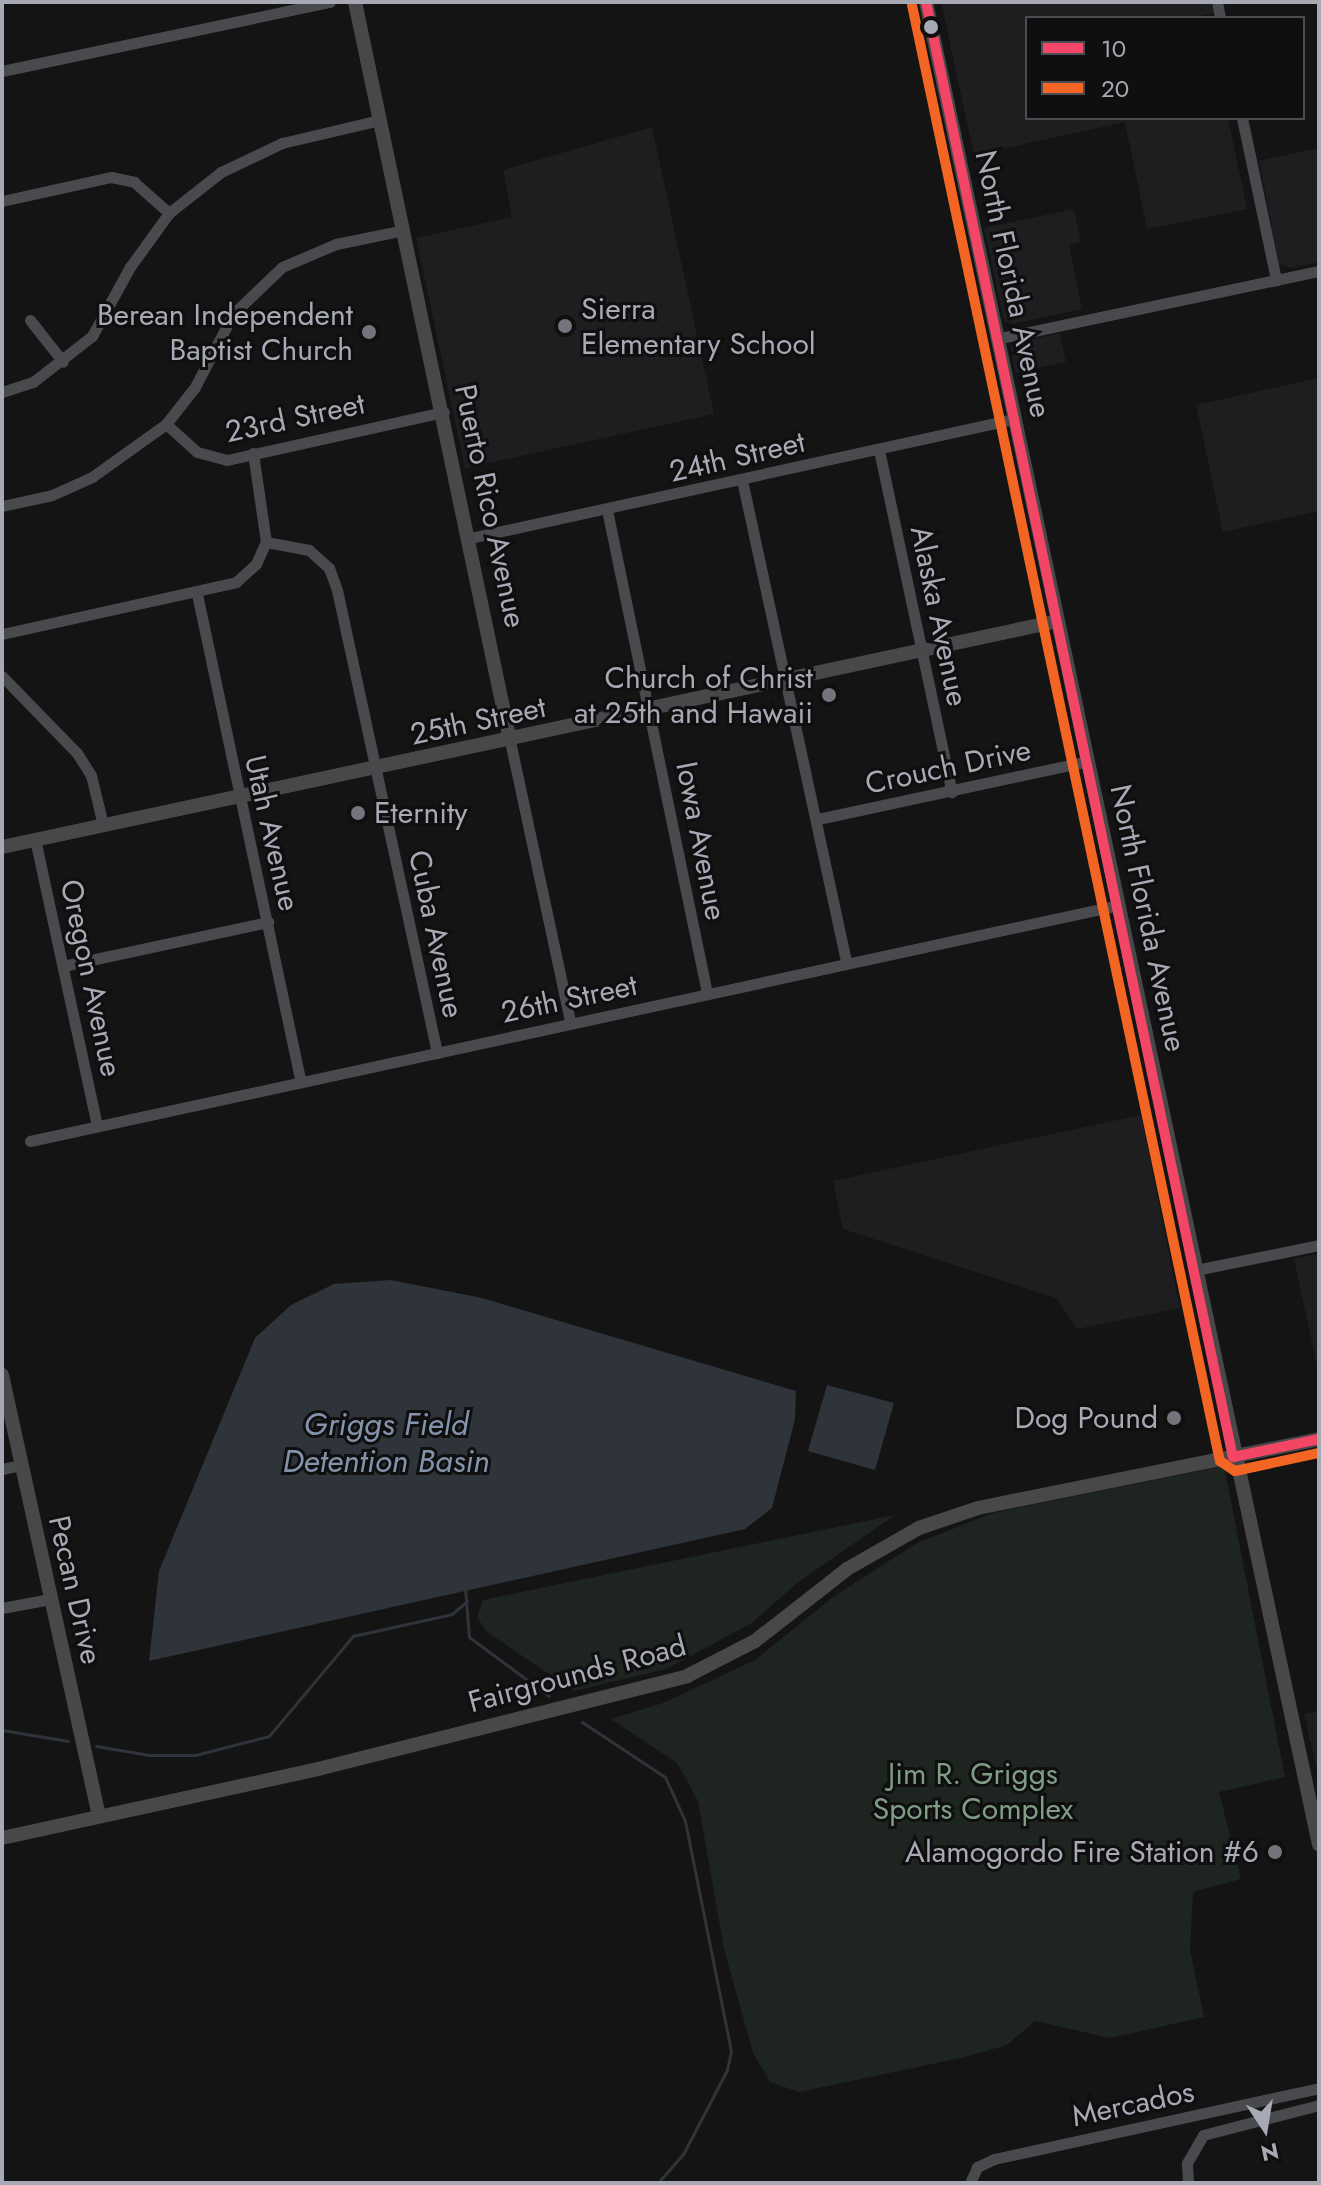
<!DOCTYPE html>
<html>
<head>
<meta charset="utf-8">
<style>
  body { margin:0 }
  #map { position:relative; width:1321px; height:2185px; overflow:hidden; background:#141415; font-family:Jost,sans-serif }
  div>[style] { position:absolute }
  .built>* { inset:0; background:#1e1e20 }
  .green>* { inset:0; background:#1e2420 }
  .water>* { inset:0; background:#2e343a }
  .stream>* { height:3px; margin:-1.5px; padding:0 1.5px; transform-origin:1.5px; border-radius:1.5px; background:#2e343a }
  .street>* { height:11px; margin:-5.5px; padding:0 5.5px; transform-origin:5.5px; border-radius:5.5px; background:#494a4d }
  .secondary>* { height:14px; margin:-7px; padding:0 7px; transform-origin:7px; border-radius:7px; background:#48484b }
  .bus-1>* { height:10px; margin:-5px; padding:0 5px; transform-origin:5px; border-radius:5px; background:#f34667 }
  .bus-2>* { height:10px; margin:-5px; padding:0 5px; transform-origin:5px; border-radius:5px; background:#f26522 }
  .dots>* { width:22px; height:22px; translate:-50% -50%; box-sizing:border-box; border:4px solid #0f0f10; border-radius:50% }
  span { translate:-50% -50%; white-space:nowrap; text-align:center; line-height:1.15; -webkit-text-stroke:6px #0f0f10; paint-order:stroke }
  .street-label { font-size:30px; color:#a7a9b4 }
  .poi-label { font-size:30px; color:#a7a9b4 }
  .left { translate:0 -50%; text-align:left }
  .right { translate:-100% -50%; text-align:right }
  .park-label { font-size:30px; color:#809d85 }
  .water-label { font-size:32px; color:#8293ab; font-style:italic }
  .frame { position:absolute; inset:0; border:4px solid #a7a9b4; pointer-events:none }
  .legend { position:absolute; left:1025px; top:16px; width:280px; height:104px; box-sizing:border-box; background:#0f0f10; border:2px solid #4c4d52; margin:0; padding:10px 14px; list-style:none; font-size:24px; color:#a7a9b4 }
  .legend li { display:flex; align-items:center; gap:16px; height:40px }
  .legend b { width:40px; border:2px solid #4c4d52 }
  .north { position:absolute; left:1225px; top:2089px; width:80px; height:80px; -webkit-text-stroke:6px #0f0f10; paint-order:stroke; rotate:168deg; font-size:22px; font-weight:700; line-height:32px; text-align:center; color:#a7a9b4 }
  .north::after { content:''; display:block; margin:auto; width:28px; height:36px; background:#a7a9b4; clip-path:polygon(50% 0,100% 100%,50% 72%,0 100%) }
</style>
</head>
<body>
<div id="map">
  <div class="built">
    <div style="clip-path:polygon(941px 2px,1211px 2px,1214px 13px,1191px 18px,1027px 18px,1027px 118px,1228px 118px,1247px 209px,1147px 229px,1125px 122px,974px 155px)"></div>
    <div style="clip-path:polygon(652px 127px,714px 414px,465px 468px,416px 238px,512px 217px,503px 170px)"></div>
    <div style="clip-path:polygon(1319px 148px,1319px 262px,1291px 268px,1279px 264px,1259px 161px)"></div>
    <div style="clip-path:polygon(1074px 209px,1081px 242px,1069px 245px,1082px 309px,1013px 324px,1004px 321px,984px 228px)"></div>
    <div style="clip-path:polygon(1060px 333px,1066px 362px,1015px 373px,1011px 347px,1015px 343px)"></div>
    <div style="clip-path:polygon(1319px 378px,1319px 511px,1223px 532px,1196px 405px)"></div>
    <div style="clip-path:polygon(1141px 1115px,1180px 1308px,1077px 1329px,1056px 1298px,843px 1229px,833px 1181px)"></div>
    <div style="clip-path:polygon(1319px 1254px,1319px 1375px,1294px 1259px)"></div>
    <div style="clip-path:polygon(1319px 1711px,1319px 1778px,1304px 1714px)"></div>
  </div>
  <div class="green">
    <div style="clip-path:polygon(1224px 1466px,1285px 1777px,1219px 1792px,1241px 1879px,1193px 1892px,1190px 1950px,1204px 2017px,1110px 2038px,1035px 2021px,1007px 2045px,965px 2057px,799px 2092px,770px 2082px,753px 2053px,724px 1949px,698px 1801px,677px 1763px,611px 1719px,663px 1703px,755px 1660px,833px 1597px,917px 1543px,993px 1513px)"></div>
    <div style="clip-path:polygon(895px 1515px,797px 1583px,752px 1623px,666px 1669px,574px 1691px,487px 1632px,477px 1617px,483px 1600px)"></div>
  </div>
  <div class="water">
    <div style="clip-path:polygon(391px 1280px,482px 1298px,796px 1391px,795px 1419px,772px 1508px,745px 1529px,149px 1661px,159px 1571px,255px 1338px,291px 1305px,334px 1284px)"></div>
    <div style="clip-path:polygon(827px 1385px,894px 1403px,875px 1470px,808px 1451px)"></div>
  </div>
  <div class="stream">
    <div style="left:465px;top:1588px;width:49px;rotate:85.3deg"></div>
    <div style="left:469px;top:1637px;width:99px;rotate:36.4deg"></div>
    <div style="left:582px;top:1722px;width:100px;rotate:33.5deg"></div>
    <div style="left:665px;top:1777px;width:48px;rotate:65.6deg"></div>
    <div style="left:685px;top:1821px;width:235px;rotate:78.7deg"></div>
    <div style="left:731px;top:2051px;width:19px;rotate:102deg"></div>
    <div style="left:727px;top:2070px;width:95px;rotate:117.6deg"></div>
    <div style="left:683px;top:2154px;width:38px;rotate:131deg"></div>
    <div style="left:2px;top:1730px;width:67px;rotate:9.5deg"></div>
    <div style="left:96px;top:1746px;width:54px;rotate:9.6deg"></div>
    <div style="left:149px;top:1755px;width:46px"></div>
    <div style="left:195px;top:1755px;width:76px;rotate:-14.4deg"></div>
    <div style="left:269px;top:1736px;width:131px;rotate:-50deg"></div>
    <div style="left:353px;top:1636px;width:101px;rotate:-12.5deg"></div>
    <div style="left:452px;top:1614px;width:20px;rotate:-41deg"></div>
  </div>
  <div class="street">
    <div style="left:1217px;top:2px;width:16px;rotate:79deg"></div>
    <div style="left:2px;top:71px;width:335px;rotate:-11.9deg"></div>
    <div style="left:1242px;top:118px;width:166px;rotate:78.1deg"></div>
    <div style="left:2px;top:201px;width:112px;rotate:-12.4deg"></div>
    <div style="left:111px;top:177px;width:24px;rotate:12deg"></div>
    <div style="left:134px;top:182px;width:47px;rotate:41.5deg"></div>
    <div style="left:30px;top:320px;width:53px;rotate:51.8deg"></div>
    <div style="left:996px;top:339px;width:330px;rotate:-11.9deg"></div>
    <div style="left:2px;top:392px;width:33px;rotate:-18deg"></div>
    <div style="left:33px;top:382px;width:75px;rotate:-37.9deg"></div>
    <div style="left:92px;top:336px;width:79px;rotate:-61.2deg"></div>
    <div style="left:130px;top:267px;width:67px;rotate:-54.2deg"></div>
    <div style="left:169px;top:213px;width:66px;rotate:-38.3deg"></div>
    <div style="left:221px;top:172px;width:68px;rotate:-25.4deg"></div>
    <div style="left:282px;top:143px;width:101px;rotate:-13.2deg"></div>
    <div style="left:166px;top:424px;width:42px;rotate:42.1deg"></div>
    <div style="left:197px;top:452px;width:31px;rotate:15deg"></div>
    <div style="left:227px;top:460px;width:222px;rotate:-12.5deg"></div>
    <div style="left:879px;top:450px;width:350px;rotate:78deg"></div>
    <div style="left:742px;top:480px;width:494px;rotate:77.8deg"></div>
    <div style="left:2px;top:506px;width:51px;rotate:-12.4deg"></div>
    <div style="left:52px;top:495px;width:44px;rotate:-24.2deg"></div>
    <div style="left:92px;top:477px;width:91px;rotate:-35.6deg"></div>
    <div style="left:166px;top:424px;width:47px;rotate:-51.9deg"></div>
    <div style="left:195px;top:387px;width:82px;rotate:-62.5deg"></div>
    <div style="left:233px;top:314px;width:68px;rotate:-43.8deg"></div>
    <div style="left:282px;top:267px;width:59px;rotate:-23.1deg"></div>
    <div style="left:336px;top:244px;width:69px;rotate:-11.6deg"></div>
    <div style="left:607px;top:510px;width:493px;rotate:78.3deg"></div>
    <div style="left:470px;top:538px;width:557px;rotate:-12.34deg"></div>
    <div style="left:266px;top:542px;width:44px;rotate:10.5deg"></div>
    <div style="left:309px;top:550px;width:27px;rotate:42deg"></div>
    <div style="left:329px;top:568px;width:23px;rotate:70deg"></div>
    <div style="left:337px;top:590px;width:474px;rotate:77.8deg"></div>
    <div style="left:197px;top:594px;width:499px;rotate:78deg"></div>
    <div style="left:2px;top:634px;width:240px;rotate:-12.5deg"></div>
    <div style="left:236px;top:582px;width:27px;rotate:-42deg"></div>
    <div style="left:256px;top:564px;width:24px;rotate:-66deg"></div>
    <div style="left:266px;top:542px;width:90px;rotate:-98.3deg"></div>
    <div style="left:2px;top:676px;width:107px;rotate:45.8deg"></div>
    <div style="left:77px;top:753px;width:26px;rotate:58deg"></div>
    <div style="left:91px;top:775px;width:51px;rotate:76.5deg"></div>
    <div style="left:510px;top:741px;width:287px;rotate:77.9deg"></div>
    <div style="left:818px;top:819px;width:276px;rotate:-12.1deg"></div>
    <div style="left:35px;top:839px;width:294px;rotate:77.8deg"></div>
    <div style="left:63px;top:966px;width:210px;rotate:-12.1deg"></div>
    <div style="left:30px;top:1141px;width:1114px;rotate:-12.23deg"></div>
    <div style="left:1196px;top:1270px;width:126px;rotate:-11.5deg"></div>
    <div style="left:2px;top:1469px;width:19px;rotate:-12deg"></div>
    <div style="left:2px;top:1608px;width:49px;rotate:-10.6deg"></div>
    <div style="left:970px;top:2183px;width:17px;rotate:-66deg"></div>
    <div style="left:977px;top:2167px;width:19px;rotate:-25deg"></div>
    <div style="left:994px;top:2159px;width:333px;rotate:-12.3deg"></div>
    <div style="left:1188px;top:2183px;width:20px;rotate:-93deg"></div>
    <div style="left:1187px;top:2163px;width:32px;rotate:-60deg"></div>
    <div style="left:1203px;top:2135px;width:120px;rotate:-14.5deg"></div>
  </div>
  <div class="secondary">
    <div style="left:355px;top:2px;width:755px;rotate:78.15deg"></div>
    <div style="left:926px;top:2px;width:1884px;rotate:77.96deg"></div>
    <div style="left:2px;top:847px;width:1080px;rotate:-12.08deg"></div>
    <div style="left:2px;top:1375px;width:451px;rotate:77.6deg"></div>
    <div style="left:2px;top:1838px;width:323px;rotate:-12.3deg"></div>
    <div style="left:318px;top:1769px;width:381px;rotate:-14.1deg"></div>
    <div style="left:687px;top:1676px;width:76px;rotate:-27.2deg"></div>
    <div style="left:755px;top:1641px;width:117px;rotate:-38deg"></div>
    <div style="left:847px;top:1569px;width:83px;rotate:-29.7deg"></div>
    <div style="left:919px;top:1528px;width:62px;rotate:-18.7deg"></div>
    <div style="left:978px;top:1508px;width:348px;rotate:-11.4deg"></div>
  </div>
  <div class="bus-1">
    <div style="left:926px;top:2px;width:1487px;rotate:78.09deg"></div>
    <div style="left:1233px;top:1457px;width:88px;rotate:-11.8deg"></div>
  </div>
  <div class="bus-2">
    <div style="left:912px;top:5px;width:1488px;rotate:78.06deg"></div>
    <div style="left:1220px;top:1461px;width:18px;rotate:34deg"></div>
    <div style="left:1235px;top:1471px;width:86px;rotate:-12.1deg"></div>
  </div>
  <div class="dots">
    <div style="left:931px;top:27px;background:#a7a9b4"></div>
    <div style="left:565px;top:326px;background:#74757c"></div>
    <div style="left:369px;top:332px;background:#74757c"></div>
    <div style="left:829px;top:695px;background:#74757c"></div>
    <div style="left:358px;top:813px;background:#74757c"></div>
    <div style="left:1174px;top:1418px;background:#74757c"></div>
    <div style="left:1275px;top:1852px;background:#74757c"></div>
  </div>
  <div class="street-label">
    <span style="left:1013px;top:284px;rotate:78deg">North Florida Avenue</span>
    <span style="left:295px;top:418px;rotate:-12deg">23rd Street</span>
    <span style="left:737px;top:457px;rotate:-13deg">24th Street</span>
    <span style="left:490px;top:506px;rotate:78deg">Puerto Rico Avenue</span>
    <span style="left:939px;top:616px;rotate:78deg">Alaska Avenue</span>
    <span style="left:478px;top:721px;rotate:-12deg">25th Street</span>
    <span style="left:948px;top:767px;rotate:-12deg">Crouch Drive</span>
    <span style="left:272px;top:833px;rotate:77deg">Utah Avenue</span>
    <span style="left:701px;top:841px;rotate:79deg">Iowa Avenue</span>
    <span style="left:1148px;top:918px;rotate:78deg">North Florida Avenue</span>
    <span style="left:436px;top:934px;rotate:78deg">Cuba Avenue</span>
    <span style="left:91px;top:978px;rotate:78deg">Oregon Avenue</span>
    <span style="left:569px;top:999px;rotate:-12deg">26th Street</span>
    <span style="left:75px;top:1590px;rotate:77deg">Pecan Drive</span>
    <span style="left:577px;top:1674px;rotate:-15deg">Fairgrounds Road</span>
    <span style="left:1133px;top:2104px;rotate:-12deg">Mercados</span>
  </div>
  <div class="poi-label">
    <span class="left" style="left:581px;top:326px">Sierra<br>Elementary School</span>
    <span class="right" style="left:353px;top:332px">Berean Independent<br>Baptist Church</span>
    <span class="right" style="left:813px;top:695px">Church of Christ<br>at 25th and Hawaii</span>
    <span class="left" style="left:374px;top:813px">Eternity</span>
    <span class="right" style="left:1158px;top:1418px">Dog Pound</span>
    <span class="right" style="left:1259px;top:1852px">Alamogordo Fire Station #6</span>
  </div>
  <div class="park-label">
    <span style="left:973px;top:1791px">Jim R. Griggs<br>Sports Complex</span>
  </div>
  <div class="water-label">
    <span style="left:386px;top:1443px">Griggs Field<br>Detention Basin</span>
  </div>
  <div class="frame"></div>
  <ul class="legend">
  <li><b style="height:10px;background:#f34667"></b>10</li>
  <li><b style="height:10px;background:#f26522"></b>20</li>
  </ul>
  <div class="north">N</div>
</div>
</body>
</html>
